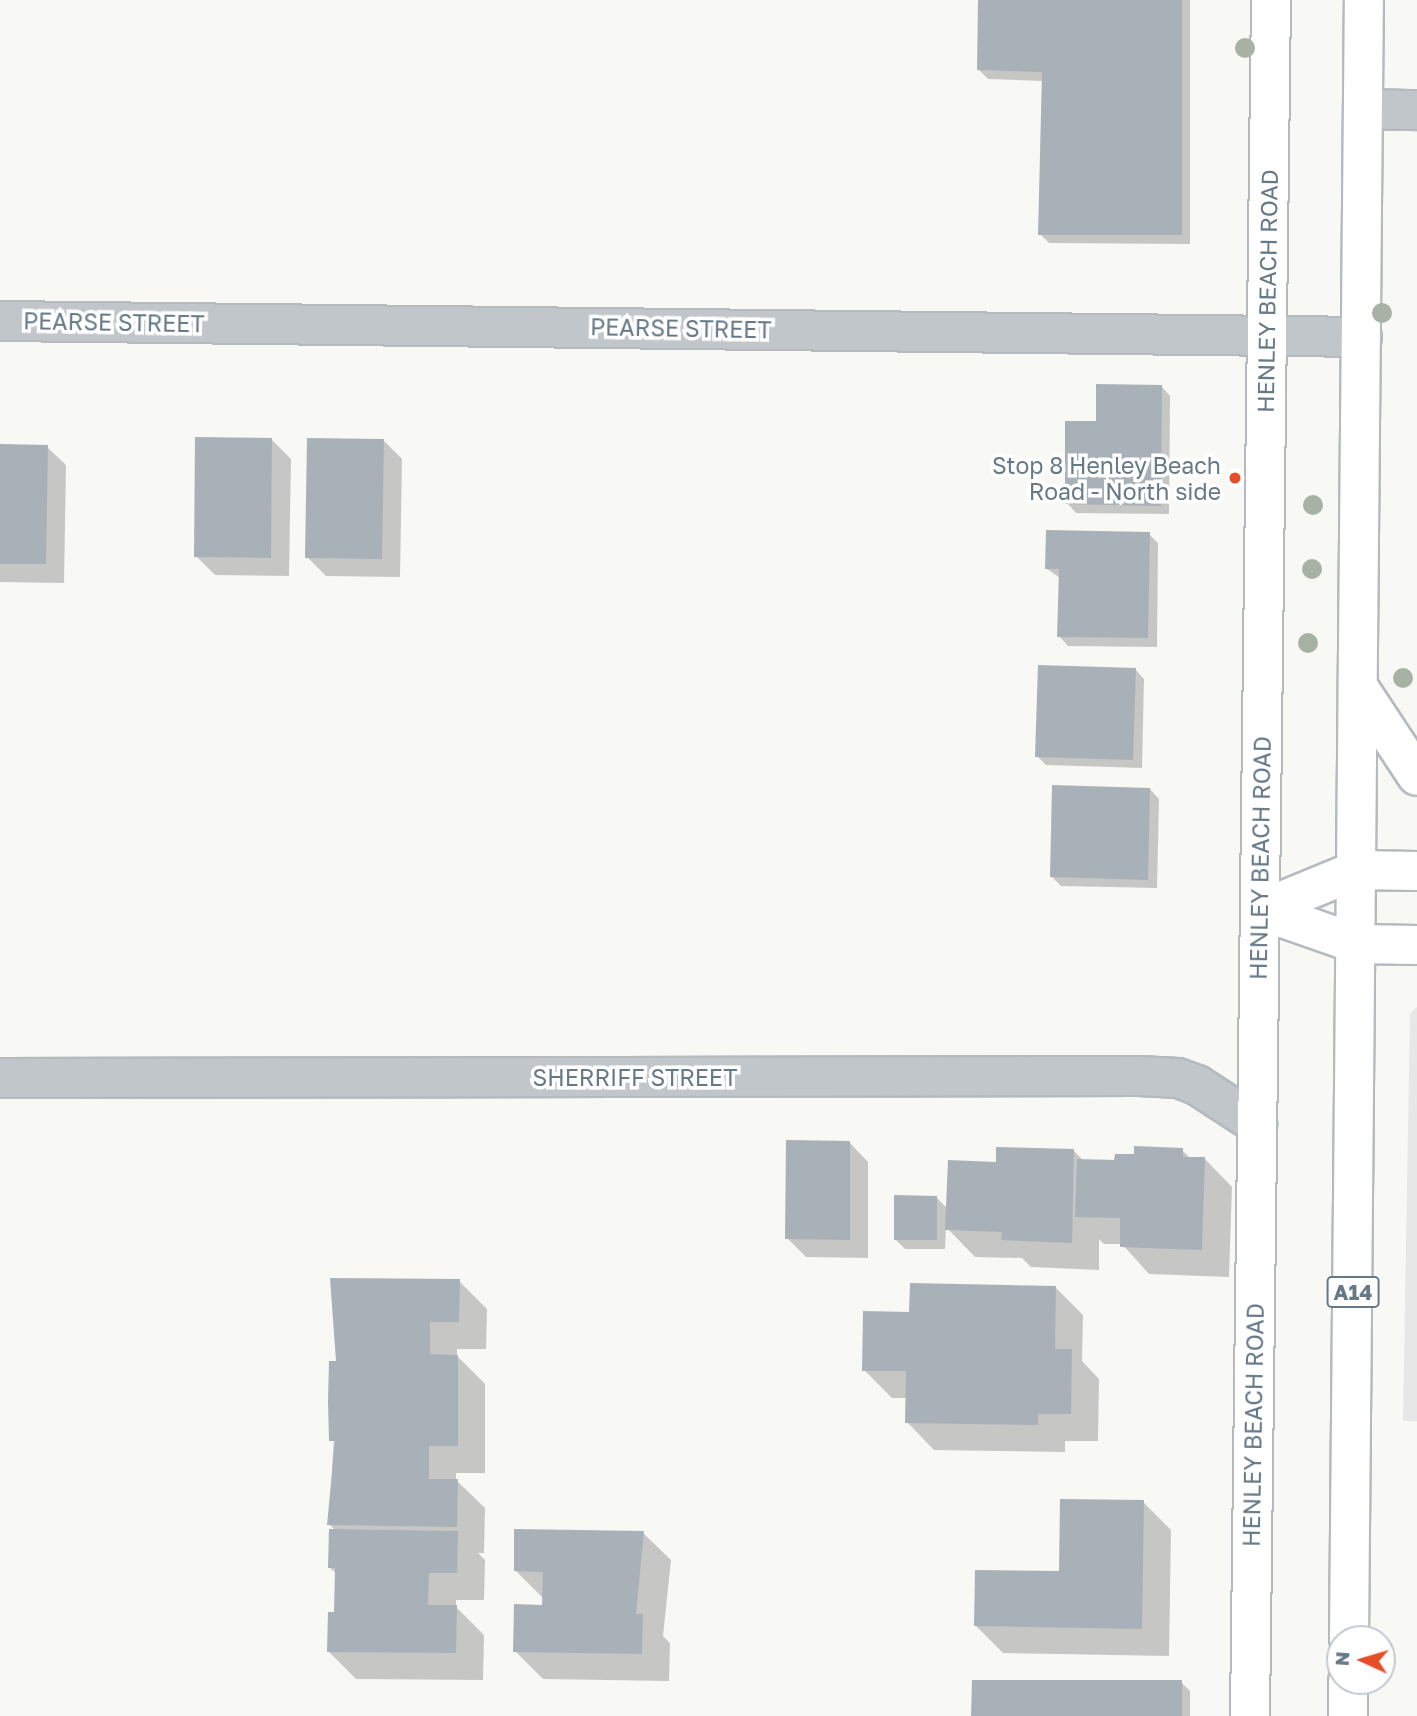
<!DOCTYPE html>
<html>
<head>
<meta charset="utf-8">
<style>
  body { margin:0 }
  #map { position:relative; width:1417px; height:1716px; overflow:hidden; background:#f8f8f5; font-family:"Golos Text",sans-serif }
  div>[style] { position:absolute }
  .built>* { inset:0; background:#e6e7e6 }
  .shadow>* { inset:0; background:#0003 }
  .building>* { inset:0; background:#a8b1b7 }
  .roads { filter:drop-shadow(2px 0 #b4babe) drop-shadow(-2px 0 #b4babe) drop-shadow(0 2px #b4babe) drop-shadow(0 -2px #b4babe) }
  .minor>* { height:38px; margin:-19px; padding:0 19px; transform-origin:19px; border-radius:19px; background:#c1c6ca }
  .major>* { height:38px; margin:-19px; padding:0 19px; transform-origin:19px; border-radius:19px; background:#fff }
  .trees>* { width:20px; height:20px; margin:-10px; border-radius:50%; background:#a8b2a4 }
  .dots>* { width:19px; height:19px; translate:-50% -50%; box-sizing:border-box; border:4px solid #fff; border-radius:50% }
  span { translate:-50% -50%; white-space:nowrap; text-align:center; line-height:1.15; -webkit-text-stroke:7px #fff; paint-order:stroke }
  .shield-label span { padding:2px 5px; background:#fff; border:2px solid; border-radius:5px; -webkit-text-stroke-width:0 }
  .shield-label { font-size:21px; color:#667987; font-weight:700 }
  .street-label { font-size:23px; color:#667987 }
  .poi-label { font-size:23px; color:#667987 }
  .right { translate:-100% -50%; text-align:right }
  .north { position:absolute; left:1326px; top:1625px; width:70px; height:70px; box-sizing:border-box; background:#fff; border:2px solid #c2c9cf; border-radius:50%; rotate:274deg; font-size:19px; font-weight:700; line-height:28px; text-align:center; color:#667987 }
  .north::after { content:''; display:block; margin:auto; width:24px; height:32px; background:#e64e27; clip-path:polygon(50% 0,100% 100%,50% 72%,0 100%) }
</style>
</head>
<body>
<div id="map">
  <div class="built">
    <div style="clip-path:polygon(1417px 1007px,1417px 1421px,1403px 1421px,1410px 1014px)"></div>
  </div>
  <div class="shadow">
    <div style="clip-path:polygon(980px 0,1190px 0,1190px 244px,1049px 243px,1040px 234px,1043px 81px,988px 79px,979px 70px)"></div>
    <div style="clip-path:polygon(1161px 386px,1170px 396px,1169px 514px,1076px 513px,1067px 503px,1098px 423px)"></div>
    <div style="clip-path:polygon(272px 440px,291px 459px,289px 576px,215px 575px,196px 556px)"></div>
    <div style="clip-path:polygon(384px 441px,402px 459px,400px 577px,326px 576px,307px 557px)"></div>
    <div style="clip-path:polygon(0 446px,47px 447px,66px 465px,64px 583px,0 582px)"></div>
    <div style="clip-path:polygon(1149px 534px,1158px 543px,1157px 647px,1068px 646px,1059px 636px,1060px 578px,1047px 569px)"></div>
    <div style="clip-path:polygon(1135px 669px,1144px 679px,1142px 768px,1046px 765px,1037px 756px)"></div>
    <div style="clip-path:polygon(1150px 789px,1159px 799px,1157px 888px,1061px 886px,1052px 877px)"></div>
    <div style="clip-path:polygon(850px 1143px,868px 1162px,868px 1258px,806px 1257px,787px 1238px)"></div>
    <div style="clip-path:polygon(1073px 1150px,1084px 1161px,1116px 1162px,1182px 1150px,1191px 1159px,1205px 1159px,1232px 1187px,1229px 1277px,1149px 1274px,1122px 1244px,1104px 1244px,1099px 1239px,1099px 1270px,1031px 1267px,1022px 1258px,975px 1257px,946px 1227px,945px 1249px,905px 1249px,895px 1239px,937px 1198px,948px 1209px,997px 1163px)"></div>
    <div style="clip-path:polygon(459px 1281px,487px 1309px,486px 1349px,457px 1349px,457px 1356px,485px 1384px,485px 1473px,456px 1473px,456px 1480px,485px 1508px,484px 1553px,478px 1553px,485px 1560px,484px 1600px,456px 1600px,456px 1607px,484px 1635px,483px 1680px,356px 1679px,328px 1651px,336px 1614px,337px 1574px,330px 1568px,336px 1531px,329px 1524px,338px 1363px)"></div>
    <div style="clip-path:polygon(1055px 1287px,1083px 1315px,1082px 1361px,1099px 1379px,1098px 1441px,1065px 1441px,1065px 1452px,934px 1450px,907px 1422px,907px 1398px,892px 1398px,864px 1370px,911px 1314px)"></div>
    <div style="clip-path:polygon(1143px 1502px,1171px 1530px,1169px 1656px,1003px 1653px,975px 1625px,1061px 1573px)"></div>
    <div style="clip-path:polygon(643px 1533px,671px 1560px,663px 1636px,670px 1643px,669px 1681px,543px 1679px,515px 1651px,544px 1607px,544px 1599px,516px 1571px)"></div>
    <div style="clip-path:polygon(1181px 1682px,1190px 1691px,1190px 1716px,973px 1716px)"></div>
  </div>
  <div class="building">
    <div style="clip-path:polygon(978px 0,1182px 0,1182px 235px,1038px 235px,1042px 72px,977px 70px)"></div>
    <div style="clip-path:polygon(1096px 384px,1162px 385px,1161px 506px,1065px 504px,1065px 421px,1096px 421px)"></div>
    <div style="clip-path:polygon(195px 437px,272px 438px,271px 558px,194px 557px)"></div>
    <div style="clip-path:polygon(307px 438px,384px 439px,382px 559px,305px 558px)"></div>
    <div style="clip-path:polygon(0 444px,48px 445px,46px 564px,0 564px)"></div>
    <div style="clip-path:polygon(1046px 530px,1150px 532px,1148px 638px,1057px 637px,1059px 569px,1045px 569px)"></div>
    <div style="clip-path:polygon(1038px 665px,1136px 668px,1133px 760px,1035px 757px)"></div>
    <div style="clip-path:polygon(1052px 785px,1150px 788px,1148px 880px,1050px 877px)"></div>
    <div style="clip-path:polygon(786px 1140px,850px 1141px,850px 1240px,785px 1239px)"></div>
    <div style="clip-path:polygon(1134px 1146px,1183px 1148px,1183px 1157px,1205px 1157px,1202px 1250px,1120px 1247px,1120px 1218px,1075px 1217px,1077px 1159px,1114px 1160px,1115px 1154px,1134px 1154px)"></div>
    <div style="clip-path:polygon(996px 1147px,1074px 1149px,1072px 1243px,1001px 1240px,1002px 1232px,945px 1230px,948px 1160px,996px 1162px)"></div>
    <div style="clip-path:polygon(894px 1195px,937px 1196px,937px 1240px,894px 1240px)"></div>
    <div style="clip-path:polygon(330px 1278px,460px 1279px,459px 1322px,430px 1322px,430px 1354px,458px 1355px,458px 1446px,429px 1446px,429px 1479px,458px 1479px,457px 1527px,327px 1525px,335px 1441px,329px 1441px,328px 1401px,329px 1361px,336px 1361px)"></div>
    <div style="clip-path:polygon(910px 1283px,1056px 1286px,1055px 1349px,1072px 1349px,1071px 1414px,1038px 1414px,1038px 1425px,905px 1423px,906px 1371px,862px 1371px,863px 1311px,909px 1312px)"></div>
    <div style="clip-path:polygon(1060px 1499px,1144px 1500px,1142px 1629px,974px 1626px,975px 1570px,1059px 1571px)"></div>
    <div style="clip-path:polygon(329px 1529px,458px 1531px,457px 1573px,429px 1573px,428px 1605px,457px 1605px,456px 1653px,327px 1652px,328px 1612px,334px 1612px,335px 1568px,328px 1568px)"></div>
    <div style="clip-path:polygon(514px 1529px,644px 1531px,636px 1614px,643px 1614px,642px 1654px,513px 1652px,514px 1604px,542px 1605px,543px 1572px,514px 1571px)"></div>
    <div style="clip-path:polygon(972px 1680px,1182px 1680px,1182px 1716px,971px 1716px)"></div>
  </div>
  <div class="roads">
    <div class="minor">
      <div style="left:1363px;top:109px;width:54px;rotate:1.1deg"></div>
      <div style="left:0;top:321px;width:1362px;rotate:0.67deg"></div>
      <div style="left:0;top:1078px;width:1139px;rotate:-0.1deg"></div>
      <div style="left:1139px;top:1076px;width:39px;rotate:3deg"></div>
      <div style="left:1178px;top:1078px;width:20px;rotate:20deg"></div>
      <div style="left:1197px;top:1085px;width:72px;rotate:33deg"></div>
    </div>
    <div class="major">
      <div style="left:1359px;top:688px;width:105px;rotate:56.6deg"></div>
      <div style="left:1260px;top:910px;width:105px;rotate:-22.4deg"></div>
      <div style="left:1357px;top:870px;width:60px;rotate:1deg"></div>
      <div style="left:1260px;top:910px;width:103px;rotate:19.3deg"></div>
      <div style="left:1357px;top:944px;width:60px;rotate:1deg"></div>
      <div style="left:1349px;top:1639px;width:1639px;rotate:-89.48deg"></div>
      <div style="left:1250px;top:1716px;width:1716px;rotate:-89.3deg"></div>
      <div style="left:1348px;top:1716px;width:35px;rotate:-90deg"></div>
    </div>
  </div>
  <div class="trees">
    <div style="left:1245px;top:48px"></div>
    <div style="left:1382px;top:313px"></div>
    <div style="left:1313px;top:505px"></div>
    <div style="left:1312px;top:569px"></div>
    <div style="left:1308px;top:643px"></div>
    <div style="left:1403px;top:678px"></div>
  </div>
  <div class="dots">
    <div style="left:1235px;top:478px;background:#e64e27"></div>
  </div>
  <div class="shield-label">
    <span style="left:1353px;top:1292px">A14</span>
  </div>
  <div class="street-label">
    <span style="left:1267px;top:291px;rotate:-89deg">HENLEY BEACH ROAD</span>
    <span style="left:114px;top:322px;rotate:1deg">PEARSE STREET</span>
    <span style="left:681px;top:328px;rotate:1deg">PEARSE STREET</span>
    <span style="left:1260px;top:858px;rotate:-89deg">HENLEY BEACH ROAD</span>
    <span style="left:635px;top:1077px">SHERRIFF STREET</span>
    <span style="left:1253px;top:1425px;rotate:-89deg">HENLEY BEACH ROAD</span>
  </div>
  <div class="poi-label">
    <span class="right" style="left:1221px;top:478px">Stop 8 Henley Beach<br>Road - North side</span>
  </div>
  <div class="north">N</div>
</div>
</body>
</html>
